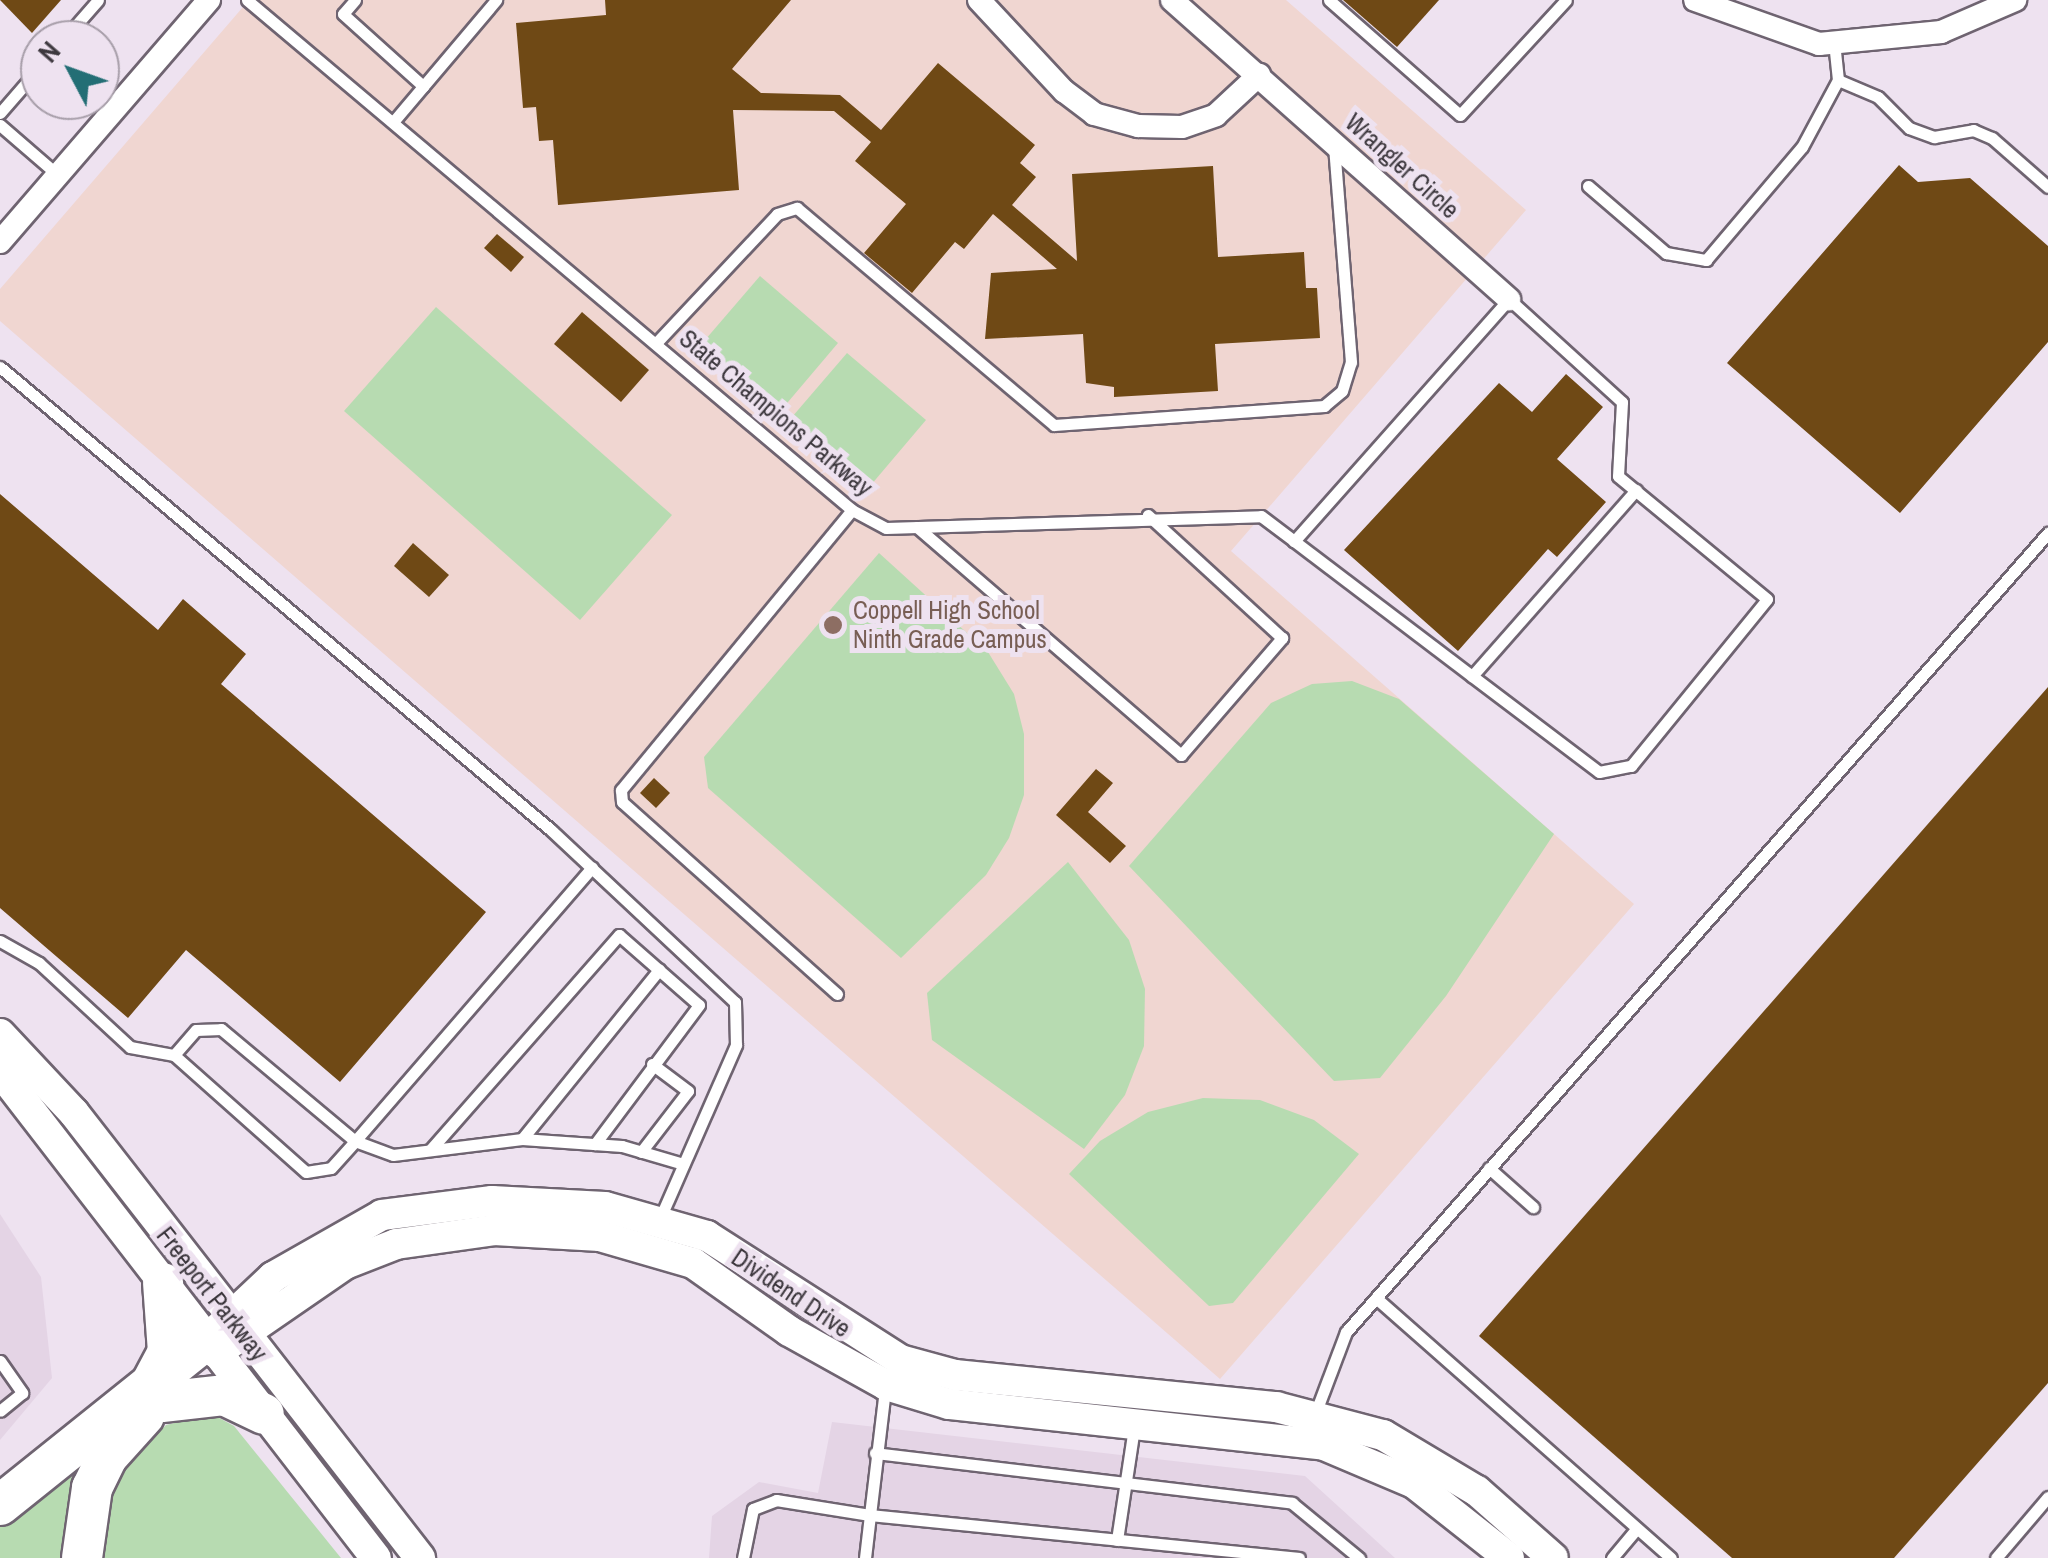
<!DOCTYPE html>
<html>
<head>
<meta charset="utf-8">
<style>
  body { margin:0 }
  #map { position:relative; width:2048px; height:1558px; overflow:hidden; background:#eee2f0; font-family:"Archivo Narrow",sans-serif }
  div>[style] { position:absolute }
  .commercial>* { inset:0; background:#e4d4e5 }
  .education>* { inset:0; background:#f0d6d1 }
  .green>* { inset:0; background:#b7dbb1 }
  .building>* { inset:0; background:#6f4915 }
  .roads { filter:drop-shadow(2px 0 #6f6471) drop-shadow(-2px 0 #6f6471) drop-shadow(0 2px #6f6471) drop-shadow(0 -2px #6f6471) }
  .lane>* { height:11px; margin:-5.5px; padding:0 5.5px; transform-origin:5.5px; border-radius:5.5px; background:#fff }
  .street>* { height:22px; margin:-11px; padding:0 11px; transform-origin:11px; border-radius:11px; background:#fff }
  .secondary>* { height:30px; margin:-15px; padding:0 15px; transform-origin:15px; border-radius:15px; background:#fff }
  .highway>* { height:40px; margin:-20px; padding:0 20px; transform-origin:20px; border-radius:20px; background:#fff }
  .dots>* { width:28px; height:28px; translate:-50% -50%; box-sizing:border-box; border:5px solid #eee2f0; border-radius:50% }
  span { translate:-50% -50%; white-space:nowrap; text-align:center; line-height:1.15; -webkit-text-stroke:10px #eee2f0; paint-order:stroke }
  .street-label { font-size:25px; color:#3d383e }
  .education-label { font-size:25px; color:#785e54 }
  .left { translate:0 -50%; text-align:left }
  .north { position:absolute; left:20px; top:20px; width:100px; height:100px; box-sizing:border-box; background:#eee2f0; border:2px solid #a79ea9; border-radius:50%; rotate:311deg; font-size:28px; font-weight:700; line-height:40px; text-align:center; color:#3d383e }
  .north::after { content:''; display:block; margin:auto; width:35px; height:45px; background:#236e75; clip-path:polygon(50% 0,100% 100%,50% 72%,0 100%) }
</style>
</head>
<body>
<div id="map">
  <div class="commercial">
    <div style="clip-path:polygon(0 1214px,41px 1277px,52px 1378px,0 1440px)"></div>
    <div style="clip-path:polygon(832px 1422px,1305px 1476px,1395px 1558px,709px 1558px,712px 1516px,759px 1482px,818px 1493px)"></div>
  </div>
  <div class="education">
    <div style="clip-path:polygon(249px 0,1286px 0,1526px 210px,1231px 551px,1634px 904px,1220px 1379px,0 321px,0 289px)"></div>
  </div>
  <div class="green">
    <div style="clip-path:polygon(760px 276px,838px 343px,777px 415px,699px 347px)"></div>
    <div style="clip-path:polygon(436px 307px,672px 515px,580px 620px,344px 411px)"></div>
    <div style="clip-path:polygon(847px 353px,926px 420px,865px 492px,786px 424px)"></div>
    <div style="clip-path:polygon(879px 553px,988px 652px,1014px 694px,1024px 734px,1024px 795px,1009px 838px,986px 875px,901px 958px,708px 788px,704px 757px)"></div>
    <div style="clip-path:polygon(1352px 681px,1399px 699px,1554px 834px,1446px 996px,1380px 1078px,1334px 1081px,1129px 866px,1271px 703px,1312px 684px)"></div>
    <div style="clip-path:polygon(1068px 862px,1129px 940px,1145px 989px,1144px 1046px,1125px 1095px,1084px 1149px,932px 1040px,927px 993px)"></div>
    <div style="clip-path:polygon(1203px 1098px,1260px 1100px,1314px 1120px,1359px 1154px,1233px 1303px,1209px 1306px,1069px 1174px,1100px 1141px,1148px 1112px)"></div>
    <div style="clip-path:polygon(212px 1414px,234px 1426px,341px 1558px,97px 1558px,118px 1473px,166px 1425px)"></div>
    <div style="clip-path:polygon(130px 1416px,73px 1558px,0 1558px,0 1519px)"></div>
  </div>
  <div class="building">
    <div style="clip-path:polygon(0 0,61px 0,32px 33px)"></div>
    <div style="clip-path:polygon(605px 0,791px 0,732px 69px,761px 93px,840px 95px,881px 130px,938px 63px,1035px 145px,1020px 163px,1036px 177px,1012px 205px,1077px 261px,1072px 174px,1213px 166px,1218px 257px,1304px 252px,1306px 288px,1317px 288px,1320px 338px,1215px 344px,1218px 391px,1114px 397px,1114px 387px,1086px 383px,1083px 334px,985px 339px,991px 273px,1057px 269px,993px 214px,964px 249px,955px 242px,912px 293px,864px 253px,906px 204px,855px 161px,871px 142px,834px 111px,733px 110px,739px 190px,558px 205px,553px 140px,539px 141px,536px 107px,523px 108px,516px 23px,606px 15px)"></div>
    <div style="clip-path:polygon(1343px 0,1439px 0,1397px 47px)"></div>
    <div style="clip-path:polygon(1899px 165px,1918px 182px,1970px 178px,2048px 246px,2048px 342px,1900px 513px,1727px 363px)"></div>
    <div style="clip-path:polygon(497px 234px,524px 257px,511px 272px,484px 248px)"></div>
    <div style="clip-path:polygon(582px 312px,649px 370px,621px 402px,554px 344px)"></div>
    <div style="clip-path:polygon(1566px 374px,1603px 407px,1557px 459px,1606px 502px,1557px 557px,1548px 549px,1458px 651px,1344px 550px,1499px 383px,1532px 412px)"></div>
    <div style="clip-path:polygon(0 494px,158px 630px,183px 599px,246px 654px,221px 684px,486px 912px,340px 1082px,186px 950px,128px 1018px,0 908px)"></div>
    <div style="clip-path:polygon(413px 543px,449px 575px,429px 597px,394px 566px)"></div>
    <div style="clip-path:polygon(2048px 687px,2048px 1383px,1894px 1558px,1732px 1558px,1479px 1336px)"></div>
    <div style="clip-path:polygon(1096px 769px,1113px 783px,1088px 812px,1126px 846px,1110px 863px,1056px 815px)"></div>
    <div style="clip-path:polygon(654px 778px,670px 793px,656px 808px,640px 793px)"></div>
  </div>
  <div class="roads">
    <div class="lane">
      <div style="left:247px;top:0;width:791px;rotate:40.13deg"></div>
      <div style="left:852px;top:510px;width:38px;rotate:28deg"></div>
      <div style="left:886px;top:528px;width:375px;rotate:-1.8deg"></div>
      <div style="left:1261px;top:516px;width:41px;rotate:37.1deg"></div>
      <div style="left:1294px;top:541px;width:223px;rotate:37.2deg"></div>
      <div style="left:1472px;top:676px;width:159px;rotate:37.1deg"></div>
      <div style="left:1599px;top:772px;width:33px;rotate:-11deg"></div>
      <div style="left:1631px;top:766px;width:215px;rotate:-50.8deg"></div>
      <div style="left:1767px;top:599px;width:193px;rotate:-140.5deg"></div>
      <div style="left:1618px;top:476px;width:74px;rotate:-86.9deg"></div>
      <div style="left:1622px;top:402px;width:153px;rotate:-137.7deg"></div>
      <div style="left:1509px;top:299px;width:324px;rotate:131.6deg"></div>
      <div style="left:355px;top:0;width:18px;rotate:131deg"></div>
      <div style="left:343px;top:14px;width:108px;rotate:42deg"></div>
      <div style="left:1329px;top:0;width:174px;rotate:41.3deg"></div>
      <div style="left:1460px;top:115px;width:156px;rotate:-47.3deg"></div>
      <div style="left:63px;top:40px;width:53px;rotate:-48.8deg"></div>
      <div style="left:1838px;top:80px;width:43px;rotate:23deg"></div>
      <div style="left:1878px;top:97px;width:44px;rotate:45deg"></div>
      <div style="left:1909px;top:128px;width:27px;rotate:20deg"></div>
      <div style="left:1934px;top:137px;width:40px;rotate:-10deg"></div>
      <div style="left:1973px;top:130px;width:21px;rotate:23deg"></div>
      <div style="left:1992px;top:138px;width:74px;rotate:41.2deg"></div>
      <div style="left:0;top:113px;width:61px;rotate:-49deg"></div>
      <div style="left:393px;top:122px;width:160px;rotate:-49.8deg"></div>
      <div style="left:0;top:125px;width:77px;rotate:40.8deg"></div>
      <div style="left:1588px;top:186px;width:103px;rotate:40.7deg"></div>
      <div style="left:1666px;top:253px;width:41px;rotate:9.9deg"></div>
      <div style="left:1706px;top:260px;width:148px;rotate:-49.7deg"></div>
      <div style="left:1802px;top:147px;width:76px;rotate:-61.8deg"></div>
      <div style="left:1838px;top:80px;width:36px;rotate:-96deg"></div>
      <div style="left:657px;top:342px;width:175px;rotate:-46.8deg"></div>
      <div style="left:777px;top:214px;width:21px;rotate:-17deg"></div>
      <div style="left:797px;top:208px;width:336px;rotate:40.2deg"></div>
      <div style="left:1054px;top:425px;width:271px;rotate:-4deg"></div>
      <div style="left:1324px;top:406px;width:23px;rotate:-40deg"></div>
      <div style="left:1342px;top:391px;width:30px;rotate:-73deg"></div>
      <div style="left:1351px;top:362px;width:217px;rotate:-94.5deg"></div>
      <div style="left:0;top:367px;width:720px;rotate:40.04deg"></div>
      <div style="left:551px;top:830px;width:252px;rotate:43.1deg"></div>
      <div style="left:735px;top:1002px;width:43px;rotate:88.7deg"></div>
      <div style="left:736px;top:1045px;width:191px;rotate:113.7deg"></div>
      <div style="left:917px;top:527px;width:349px;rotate:40.8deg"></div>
      <div style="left:1181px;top:755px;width:155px;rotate:-49.2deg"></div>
      <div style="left:1282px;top:638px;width:182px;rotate:-137.5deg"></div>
      <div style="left:1472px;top:676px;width:248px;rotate:-48.6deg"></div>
      <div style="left:0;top:941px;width:45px;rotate:29.4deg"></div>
      <div style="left:39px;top:963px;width:124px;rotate:42.7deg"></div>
      <div style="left:130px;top:1047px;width:45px;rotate:10.3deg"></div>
      <div style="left:174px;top:1055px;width:176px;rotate:41.6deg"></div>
      <div style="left:306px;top:1172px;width:25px;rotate:-9deg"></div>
      <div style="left:331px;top:1168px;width:36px;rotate:-48deg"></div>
      <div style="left:355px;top:1141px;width:40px;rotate:20.2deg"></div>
      <div style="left:393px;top:1155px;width:130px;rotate:-7.1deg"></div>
      <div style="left:522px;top:1139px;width:100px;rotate:4deg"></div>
      <div style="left:622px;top:1146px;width:64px;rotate:16.4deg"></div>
      <div style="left:837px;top:994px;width:288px;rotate:-138.2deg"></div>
      <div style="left:622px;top:802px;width:12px;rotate:-95deg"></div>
      <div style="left:621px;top:790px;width:363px;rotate:-50.5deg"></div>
      <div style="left:174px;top:1055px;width:33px;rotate:-49deg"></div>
      <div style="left:196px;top:1030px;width:25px;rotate:-2deg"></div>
      <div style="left:221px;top:1029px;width:175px;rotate:39.9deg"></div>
      <div style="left:355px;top:1141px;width:362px;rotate:-49.1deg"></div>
      <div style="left:522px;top:1139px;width:218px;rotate:-51deg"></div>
      <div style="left:431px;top:1149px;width:285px;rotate:-48.7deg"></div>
      <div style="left:619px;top:935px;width:106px;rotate:41.2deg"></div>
      <div style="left:699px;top:1005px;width:174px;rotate:126.8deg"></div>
      <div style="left:641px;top:1152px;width:77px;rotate:-52.4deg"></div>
      <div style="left:688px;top:1091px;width:45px;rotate:-143.1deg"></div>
      <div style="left:1489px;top:1168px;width:59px;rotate:41.6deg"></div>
      <div style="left:1376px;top:1298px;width:393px;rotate:41.4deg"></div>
      <div style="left:0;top:1361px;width:39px;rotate:55deg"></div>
      <div style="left:22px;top:1393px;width:28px;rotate:141deg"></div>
      <div style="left:1315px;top:1414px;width:88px;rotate:-69.3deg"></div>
      <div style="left:1346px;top:1332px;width:1064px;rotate:-48.7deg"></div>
      <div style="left:875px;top:1453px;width:420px;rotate:6.8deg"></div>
      <div style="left:1292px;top:1503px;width:87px;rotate:39.4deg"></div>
      <div style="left:1117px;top:1540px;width:114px;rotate:-81.4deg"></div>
      <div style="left:743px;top:1558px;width:50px;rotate:-78.5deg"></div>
      <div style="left:753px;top:1509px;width:25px;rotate:-21deg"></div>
      <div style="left:776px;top:1500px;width:95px;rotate:9.1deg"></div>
      <div style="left:870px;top:1515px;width:127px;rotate:-83.2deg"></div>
      <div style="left:865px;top:1558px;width:43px;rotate:-83.4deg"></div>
      <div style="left:870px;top:1515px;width:431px;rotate:5.7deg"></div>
      <div style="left:1612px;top:1558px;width:38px;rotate:-50deg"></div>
      <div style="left:1996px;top:1558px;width:80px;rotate:-49.6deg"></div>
    </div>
    <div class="street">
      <div style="left:979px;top:0;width:125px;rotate:47deg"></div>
      <div style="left:1064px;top:91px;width:38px;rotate:37deg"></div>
      <div style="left:1094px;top:114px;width:46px;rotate:15.3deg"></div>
      <div style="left:1138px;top:126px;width:44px;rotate:1.3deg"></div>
      <div style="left:1182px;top:127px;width:36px;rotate:-19deg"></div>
      <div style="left:1216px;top:115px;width:59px;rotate:-42.9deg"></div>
      <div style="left:1172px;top:0;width:451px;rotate:41.6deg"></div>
      <div style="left:1695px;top:0;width:132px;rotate:19.5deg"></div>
      <div style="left:1819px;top:44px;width:123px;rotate:-5.6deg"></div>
      <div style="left:1941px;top:32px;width:81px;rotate:-23.4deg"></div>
      <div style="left:0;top:242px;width:320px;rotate:-49.2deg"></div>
    </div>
    <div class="secondary">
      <div style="left:0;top:1034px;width:108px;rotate:46.9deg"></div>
      <div style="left:74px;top:1113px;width:564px;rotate:52.13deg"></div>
      <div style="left:0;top:1071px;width:615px;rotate:52.33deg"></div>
      <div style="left:206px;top:1340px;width:92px;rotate:-43.2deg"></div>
      <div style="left:273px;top:1277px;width:125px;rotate:-29.6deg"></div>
      <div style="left:382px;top:1215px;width:111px;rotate:-7.3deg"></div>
      <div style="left:492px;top:1201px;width:113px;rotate:3deg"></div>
      <div style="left:605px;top:1207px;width:106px;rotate:15.9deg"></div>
      <div style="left:707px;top:1236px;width:229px;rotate:32.7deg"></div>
      <div style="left:900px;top:1360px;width:57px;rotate:15.3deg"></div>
      <div style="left:955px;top:1375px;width:323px;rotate:5.7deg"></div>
      <div style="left:1276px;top:1407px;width:111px;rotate:14.7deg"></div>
      <div style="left:1383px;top:1435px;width:109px;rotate:30.8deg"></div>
      <div style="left:1477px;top:1491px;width:101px;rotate:41.4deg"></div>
      <div style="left:216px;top:1353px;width:157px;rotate:-34.6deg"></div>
      <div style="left:345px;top:1264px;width:55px;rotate:-21.4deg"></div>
      <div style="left:396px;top:1244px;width:99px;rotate:-8.1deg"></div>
      <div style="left:494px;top:1230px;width:106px;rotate:3.2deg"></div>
      <div style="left:600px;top:1236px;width:97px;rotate:16.2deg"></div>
      <div style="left:693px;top:1263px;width:118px;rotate:35.3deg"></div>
      <div style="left:789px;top:1331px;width:111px;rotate:29.1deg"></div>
      <div style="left:886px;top:1385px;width:66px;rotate:16.8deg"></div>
      <div style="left:949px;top:1404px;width:377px;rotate:6.2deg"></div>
      <div style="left:1324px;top:1445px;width:98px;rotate:22.9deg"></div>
      <div style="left:1414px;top:1483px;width:121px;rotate:38.3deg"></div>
    </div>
    <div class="highway">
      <div style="left:151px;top:1384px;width:36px;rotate:-62deg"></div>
      <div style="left:168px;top:1352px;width:69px;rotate:-94.1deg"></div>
      <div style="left:162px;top:1402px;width:62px;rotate:-6.4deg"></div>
      <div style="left:224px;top:1395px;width:44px;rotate:25.4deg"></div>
      <div style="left:0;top:1505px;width:264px;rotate:-38.7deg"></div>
      <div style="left:82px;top:1558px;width:71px;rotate:-81.9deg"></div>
      <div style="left:92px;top:1488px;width:34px;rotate:-64deg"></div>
      <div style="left:107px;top:1457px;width:55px;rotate:-47.9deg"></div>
    </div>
  </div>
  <div class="dots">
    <div style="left:833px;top:625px;background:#8d6e63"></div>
  </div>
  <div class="street-label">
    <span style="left:1402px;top:166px;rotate:42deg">Wrangler Circle</span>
    <span style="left:776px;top:413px;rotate:40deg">State Champions Parkway</span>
    <span style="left:791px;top:1293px;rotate:34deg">Dividend Drive</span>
    <span style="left:212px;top:1294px;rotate:52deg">Freeport Parkway</span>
  </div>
  <div class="education-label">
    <span class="left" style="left:853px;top:625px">Coppell High School<br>Ninth Grade Campus</span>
  </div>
  <div class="north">N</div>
</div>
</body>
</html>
